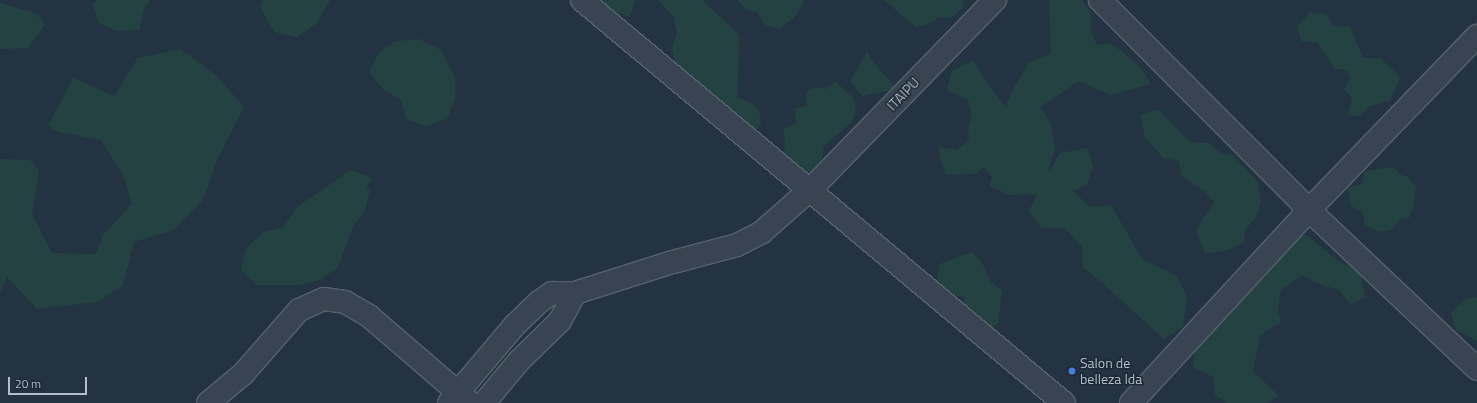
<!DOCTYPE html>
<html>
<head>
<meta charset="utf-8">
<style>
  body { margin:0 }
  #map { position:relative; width:1477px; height:403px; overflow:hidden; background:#233341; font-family:"Titillium Web",sans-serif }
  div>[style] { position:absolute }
  .green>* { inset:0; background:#254242 }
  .roads { filter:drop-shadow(1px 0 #55626e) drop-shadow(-1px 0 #55626e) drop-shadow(0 1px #55626e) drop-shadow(0 -1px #55626e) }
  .minor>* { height:22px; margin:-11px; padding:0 11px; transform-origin:11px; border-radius:11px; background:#384451 }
  .dots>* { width:11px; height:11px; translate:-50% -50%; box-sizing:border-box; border:2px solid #1c2936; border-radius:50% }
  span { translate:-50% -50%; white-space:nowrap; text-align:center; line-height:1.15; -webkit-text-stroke:3px #1c2936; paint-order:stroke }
  .street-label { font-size:14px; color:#b4bfcb }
  .poi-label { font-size:14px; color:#b4bfcb }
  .left { translate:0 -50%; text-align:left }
  .scale { position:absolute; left:8px; top:377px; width:79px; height:18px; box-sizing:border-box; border:2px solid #b4bfcb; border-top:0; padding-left:5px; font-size:12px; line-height:14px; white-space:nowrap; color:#b4bfcb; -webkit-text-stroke:3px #1c2936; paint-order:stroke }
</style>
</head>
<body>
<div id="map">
  <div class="green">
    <div style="clip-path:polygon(98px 0,150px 0,144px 9px,139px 30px,117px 31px,98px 22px,93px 3px)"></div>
    <div style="clip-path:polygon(262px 0,330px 0,317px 23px,297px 37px,274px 32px,260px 7px)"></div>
    <div style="clip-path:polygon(598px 0,635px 0,630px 17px,608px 10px)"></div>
    <div style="clip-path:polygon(658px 0,702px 0,740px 35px,737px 98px,749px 101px,759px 111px,761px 123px,747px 144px,680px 88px,672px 48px,677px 33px,674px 17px)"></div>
    <div style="clip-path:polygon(738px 0,805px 0,794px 18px,779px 29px,765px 25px,757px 12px,746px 10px)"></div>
    <div style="clip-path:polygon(884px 0,963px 0,963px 8px,950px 18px,939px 17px,933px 22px,916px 27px)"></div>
    <div style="clip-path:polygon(1049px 0,1082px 0,1091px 13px,1091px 33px,1097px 45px,1110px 43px,1123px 52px,1142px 69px,1151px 84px,1110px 95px,1079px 81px,1040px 107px,1051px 124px,1055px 147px,1048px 173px,1060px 153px,1088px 148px,1093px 167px,1087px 184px,1073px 191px,1090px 207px,1111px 205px,1142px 259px,1177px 276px,1187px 297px,1183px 327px,1164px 339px,1099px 280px,1083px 268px,1082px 247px,1065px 228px,1042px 228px,1029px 211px,1037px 194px,1010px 195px,989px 186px,992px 178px,984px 166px,976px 174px,946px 175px,940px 158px,939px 147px,957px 150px,969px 140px,968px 130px,972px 113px,968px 100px,947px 90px,952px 71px,973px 60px,989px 86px,1006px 107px,1012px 91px,1029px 62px,1051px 54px)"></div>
    <div style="clip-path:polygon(0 3px,36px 13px,45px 25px,28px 48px,0 49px)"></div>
    <div style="clip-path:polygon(1310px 12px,1325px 14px,1334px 26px,1350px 27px,1363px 58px,1380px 58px,1391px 68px,1400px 78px,1390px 101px,1370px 106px,1360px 116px,1348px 115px,1352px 98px,1344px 89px,1350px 79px,1347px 69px,1335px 69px,1317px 42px,1301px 41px,1297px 27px)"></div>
    <div style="clip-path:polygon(419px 39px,441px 50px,455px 77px,455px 100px,447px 119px,426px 126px,406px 119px,401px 100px,383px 89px,369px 72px,379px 53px,396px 41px)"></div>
    <div style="clip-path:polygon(180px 49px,216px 75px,244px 107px,217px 160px,203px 200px,173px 230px,134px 242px,123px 285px,97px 302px,37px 309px,7px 277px,0 292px,0 159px,30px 160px,39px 171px,32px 214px,52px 253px,96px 254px,103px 235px,132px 204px,123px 175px,101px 140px,58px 132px,48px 126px,73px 78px,114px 96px,138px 58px)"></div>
    <div style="clip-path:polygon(867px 52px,872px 60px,896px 89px,862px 96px,850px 81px)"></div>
    <div style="clip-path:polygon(835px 81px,854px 99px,856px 108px,852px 122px,824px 146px,821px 164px,807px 173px,790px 177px,783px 170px,785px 140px,783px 130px,796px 122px,795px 108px,807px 106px,806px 92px,814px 87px,826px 89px)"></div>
    <div style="clip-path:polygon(1158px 109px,1190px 142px,1208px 143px,1221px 153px,1233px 155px,1258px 182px,1261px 203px,1255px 218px,1245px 230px,1244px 242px,1228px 250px,1205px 254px,1196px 230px,1214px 202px,1204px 191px,1181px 175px,1179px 161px,1164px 158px,1145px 138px,1141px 115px)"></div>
    <div style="clip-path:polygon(1394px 167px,1399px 174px,1408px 177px,1416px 187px,1413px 207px,1409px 218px,1401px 219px,1391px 230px,1378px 232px,1365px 225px,1363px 212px,1351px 206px,1348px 188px,1362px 184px,1365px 171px)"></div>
    <div style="clip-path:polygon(351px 170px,372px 178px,366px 189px,370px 189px,365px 210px,353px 227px,338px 267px,320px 280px,300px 285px,257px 285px,241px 270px,245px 250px,262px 233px,284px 227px,296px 208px)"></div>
    <div style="clip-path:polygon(1306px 235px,1340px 262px,1360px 271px,1365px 298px,1350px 304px,1339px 290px,1319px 284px,1302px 275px,1281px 290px,1278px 310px,1281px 322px,1260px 335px,1253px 371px,1279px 396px,1265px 403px,1228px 403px,1215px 395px,1213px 377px,1193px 367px,1195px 348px,1213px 325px,1245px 297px,1283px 237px)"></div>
    <div style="clip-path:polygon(972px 252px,981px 261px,991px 282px,1002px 291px,998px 323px,981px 334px,961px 311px,965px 297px,953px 295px,937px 280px,940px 264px)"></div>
    <div style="clip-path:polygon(1477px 297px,1477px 341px,1456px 330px,1451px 313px,1467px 298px)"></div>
  </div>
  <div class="roads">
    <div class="minor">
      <div style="left:582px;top:0;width:628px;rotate:39.9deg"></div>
      <div style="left:1100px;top:0;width:296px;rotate:45.1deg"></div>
      <div style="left:1309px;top:210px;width:231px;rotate:43.4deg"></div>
      <div style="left:208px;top:403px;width:45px;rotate:-39.6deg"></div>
      <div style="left:243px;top:374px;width:85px;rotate:-48.8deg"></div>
      <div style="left:299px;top:310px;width:27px;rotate:-24deg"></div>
      <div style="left:324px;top:299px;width:21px;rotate:8deg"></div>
      <div style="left:345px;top:302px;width:28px;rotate:30deg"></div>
      <div style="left:369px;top:316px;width:133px;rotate:40.7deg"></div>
      <div style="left:449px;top:403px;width:101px;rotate:-49.8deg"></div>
      <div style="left:514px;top:326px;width:35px;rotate:-44deg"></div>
      <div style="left:539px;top:302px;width:16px;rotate:-35deg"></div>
      <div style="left:552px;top:293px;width:23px"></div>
      <div style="left:575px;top:293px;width:103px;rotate:-17.6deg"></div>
      <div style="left:673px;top:262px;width:66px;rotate:-14.9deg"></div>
      <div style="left:737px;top:245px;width:28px;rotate:-27deg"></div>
      <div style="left:762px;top:232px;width:65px;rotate:-41.3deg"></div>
      <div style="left:811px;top:189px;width:264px;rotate:-45.8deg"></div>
      <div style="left:484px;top:403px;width:55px;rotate:-50.2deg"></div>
      <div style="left:519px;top:361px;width:57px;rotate:-44.3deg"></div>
      <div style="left:560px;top:321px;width:32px;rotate:-62deg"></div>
      <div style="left:1131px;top:403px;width:263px;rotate:-47.3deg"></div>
      <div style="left:1309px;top:210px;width:242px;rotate:-46deg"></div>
    </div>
  </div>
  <div class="dots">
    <div style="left:1072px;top:371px;background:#3f7fe0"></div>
  </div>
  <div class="street-label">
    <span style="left:903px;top:94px;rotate:-46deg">ITAIPU</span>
  </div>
  <div class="poi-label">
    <span class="left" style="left:1080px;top:371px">Salon de<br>belleza Ida</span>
  </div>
  <div class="scale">20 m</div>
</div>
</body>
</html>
